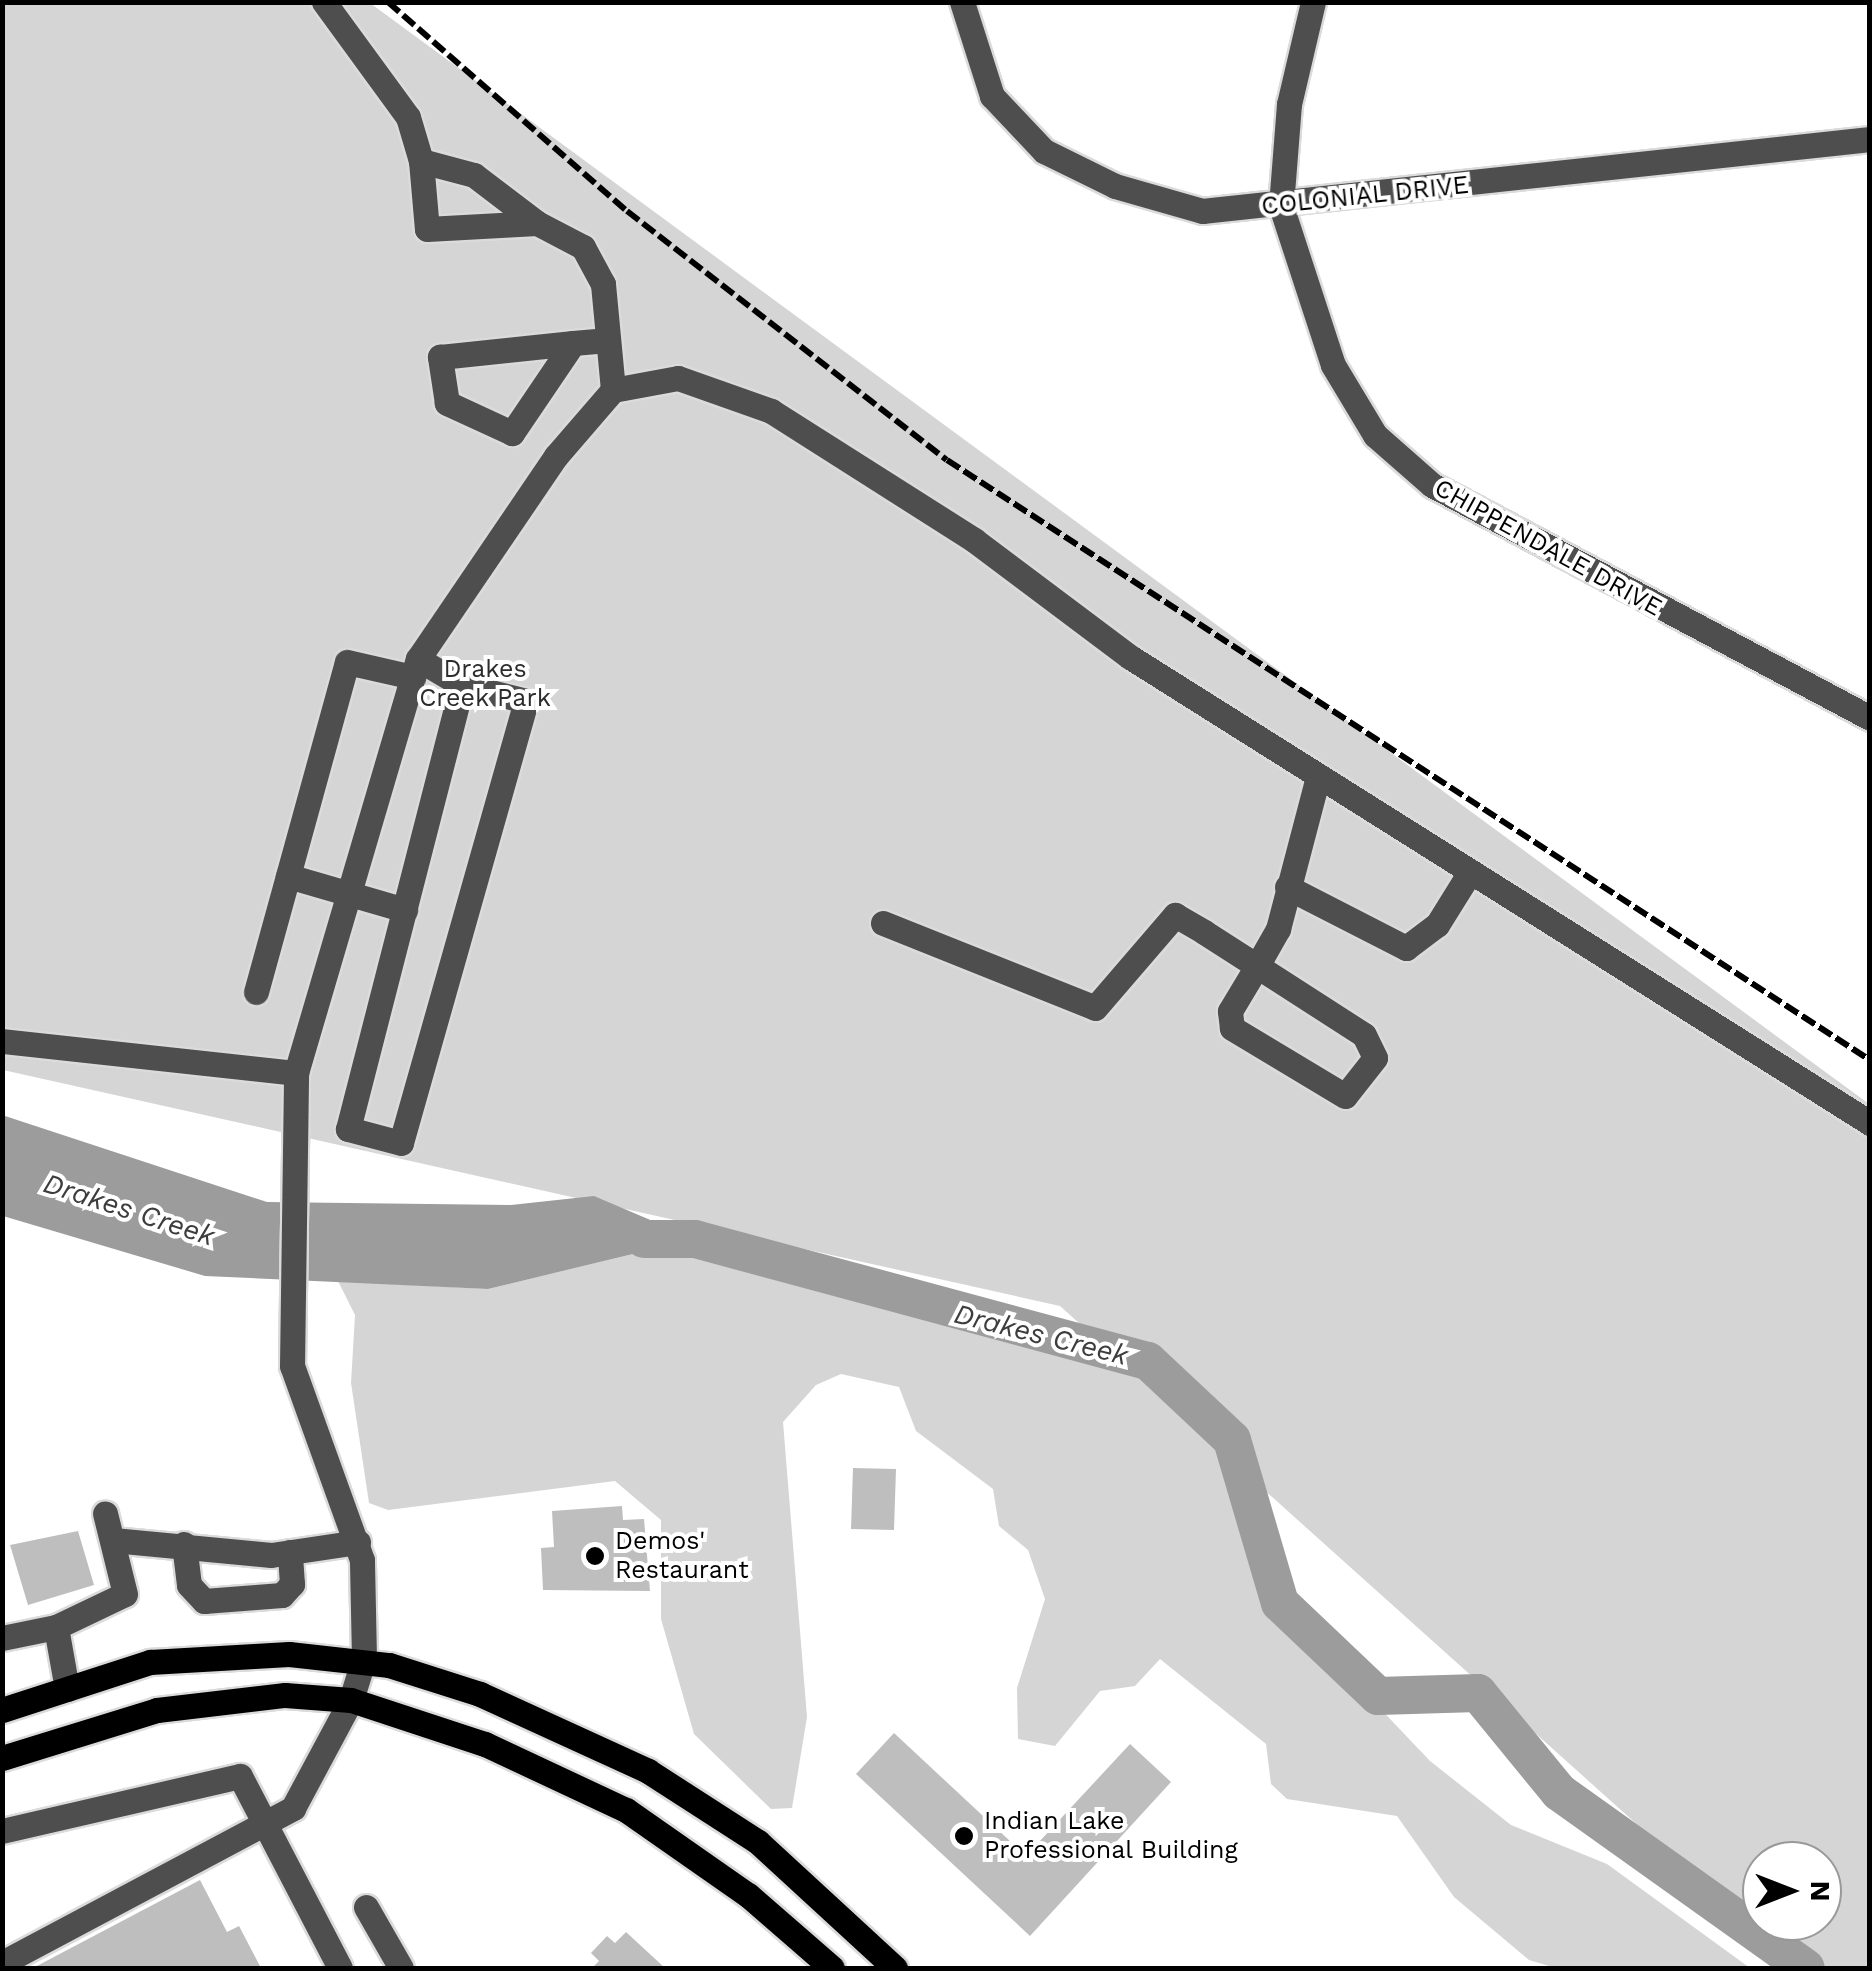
<!DOCTYPE html>
<html>
<head>
<meta charset="utf-8">
<style>
  body { margin:0 }
  #map { position:relative; width:1872px; height:1971px; overflow:hidden; background:#fff; font-family:"Work Sans",sans-serif }
  div>[style] { position:absolute }
  .green>* { inset:0; background:#d5d5d5 }
  .water>* { inset:0; background:#9c9c9c }
  .river>* { height:38px; margin:-19px; padding:0 19px; transform-origin:19px; border-radius:19px; background:#9c9c9c }
  .building>* { inset:0; background:#bebebe }
  .roads { filter:drop-shadow(2px 0 #dbdbdb) drop-shadow(-2px 0 #dbdbdb) drop-shadow(0 2px #dbdbdb) drop-shadow(0 -2px #dbdbdb) }
  .minor>* { height:25px; margin:-12.5px; padding:0 12.5px; transform-origin:12.5px; border-radius:12.5px; background:#4e4e4e }
  .major>* { height:25px; margin:-12.5px; padding:0 12.5px; transform-origin:12.5px; border-radius:12.5px; background:#000 }
  .rail>* { height:6px; margin-top:-3px; transform-origin:0; background:repeating-linear-gradient(90deg,#000 0 15px,transparent 0 20px) }
  .dots>* { width:28px; height:28px; translate:-50% -50%; box-sizing:border-box; border:5px solid #fff; border-radius:50% }
  span { translate:-50% -50%; white-space:nowrap; text-align:center; line-height:1.15; -webkit-text-stroke:8px #fff; paint-order:stroke }
  .street-label { font-size:25px; color:#000 }
  .park-label { font-size:25px; color:#2c2c2c }
  .poi-label { font-size:25px; color:#000 }
  .left { translate:0 -50%; text-align:left }
  .water-label { font-size:28px; color:#3d3d3d; font-style:italic }
  .frame { position:absolute; inset:0; border:5px solid #000; pointer-events:none }
  .north { position:absolute; left:1742px; top:1841px; width:100px; height:100px; box-sizing:border-box; background:#fff; border:2px solid #999; border-radius:50%; rotate:90deg; font-size:28px; font-weight:700; line-height:40px; text-align:center; color:#000 }
  .north::after { content:''; display:block; margin:auto; width:35px; height:45px; background:#000; clip-path:polygon(50% 0,100% 100%,50% 72%,0 100%) }
</style>
</head>
<body>
<div id="map">
  <div class="green">
    <div style="clip-path:polygon(evenodd,3px 3px,370px 3px,1869px 1104px,1869px 1968px,1797px 1968px,1242px 1470px,1280px 1603px,1430px 1761px,1511px 1825px,1607px 1864px,1750px 1968px,1556px 1968px,1529px 1960px,1454px 1897px,1397px 1816px,1287px 1799px,1271px 1784px,1266px 1744px,1160px 1659px,1135px 1686px,1100px 1691px,1055px 1746px,1018px 1739px,1017px 1688px,1045px 1599px,1028px 1550px,999px 1526px,993px 1489px,916px 1431px,899px 1387px,841px 1374px,816px 1385px,783px 1422px,807px 1717px,792px 1808px,771px 1809px,694px 1734px,661px 1619px,661px 1520px,615px 1481px,388px 1510px,369px 1503px,351px 1383px,355px 1315px,338px 1281px,488px 1289px,695px 1239px,1110px 1351px,1060px 1306px,3px 1070px,3px 3px,1762px 1861px,1822px 1861px,1822px 1921px,1762px 1921px,1762px 1861px)"></div>
  </div>
  <div class="water">
    <div style="clip-path:polygon(2px 1115px,267px 1202px,511px 1205px,594px 1196px,695px 1239px,488px 1289px,205px 1276px,3px 1216px)"></div>
  </div>
  <div class="river">
    <div style="left:644px;top:1239px;width:51px"></div>
    <div style="left:695px;top:1239px;width:469px;rotate:15.1deg"></div>
    <div style="left:1148px;top:1361px;width:115px;rotate:43.2deg"></div>
    <div style="left:1232px;top:1440px;width:170px;rotate:73.6deg"></div>
    <div style="left:1280px;top:1603px;width:135px;rotate:43.5deg"></div>
    <div style="left:1378px;top:1696px;width:100px;rotate:-1.7deg"></div>
    <div style="left:1478px;top:1693px;width:128px;rotate:50.7deg"></div>
    <div style="left:1559px;top:1792px;width:303px;rotate:35.5deg"></div>
  </div>
  <div class="building">
    <div style="clip-path:polygon(853px 1468px,896px 1469px,894px 1530px,851px 1529px)"></div>
    <div style="clip-path:polygon(622px 1506px,623px 1520px,644px 1519px,650px 1591px,543px 1590px,541px 1548px,554px 1547px,552px 1511px)"></div>
    <div style="clip-path:polygon(78px 1531px,94px 1585px,28px 1605px,10px 1545px)"></div>
    <div style="clip-path:polygon(894px 1733px,1026px 1856px,1130px 1744px,1171px 1782px,1030px 1936px,856px 1774px)"></div>
    <div style="clip-path:polygon(200px 1880px,227px 1932px,239px 1926px,261px 1968px,33px 1968px)"></div>
    <div style="clip-path:polygon(626px 1932px,665px 1968px,592px 1968px,599px 1961px,591px 1953px,607px 1936px,615px 1943px)"></div>
  </div>
  <div class="roads">
    <div class="minor">
      <div style="left:324px;top:2px;width:142px;rotate:53.9deg"></div>
      <div style="left:408px;top:117px;width:46px;rotate:73.5deg"></div>
      <div style="left:962px;top:2px;width:99px;rotate:72.3deg"></div>
      <div style="left:992px;top:96px;width:76px;rotate:46.6deg"></div>
      <div style="left:1044px;top:151px;width:79px;rotate:26.2deg"></div>
      <div style="left:1115px;top:186px;width:91px;rotate:16deg"></div>
      <div style="left:1202px;top:211px;width:672px;rotate:-6.15deg"></div>
      <div style="left:1313px;top:2px;width:105px;rotate:103.2deg"></div>
      <div style="left:1289px;top:104px;width:102px;rotate:94.5deg"></div>
      <div style="left:1281px;top:206px;width:167px;rotate:71.9deg"></div>
      <div style="left:1333px;top:365px;width:82px;rotate:59deg"></div>
      <div style="left:1375px;top:435px;width:76px;rotate:41.3deg"></div>
      <div style="left:1432px;top:485px;width:496px;rotate:28deg"></div>
      <div style="left:537px;top:223px;width:79px;rotate:-142.7deg"></div>
      <div style="left:474px;top:175px;width:55px;rotate:-165.2deg"></div>
      <div style="left:421px;top:161px;width:68px;rotate:85deg"></div>
      <div style="left:427px;top:229px;width:110px;rotate:-3.1deg"></div>
      <div style="left:537px;top:223px;width:52px;rotate:27.6deg"></div>
      <div style="left:583px;top:247px;width:42px;rotate:61.6deg"></div>
      <div style="left:603px;top:284px;width:106px;rotate:84.6deg"></div>
      <div style="left:573px;top:343px;width:109px;rotate:124.1deg"></div>
      <div style="left:512px;top:433px;width:72px;rotate:-155.2deg"></div>
      <div style="left:447px;top:403px;width:47px;rotate:-98.7deg"></div>
      <div style="left:440px;top:357px;width:134px;rotate:-6deg"></div>
      <div style="left:573px;top:343px;width:35px;rotate:-5deg"></div>
      <div style="left:418px;top:659px;width:51px;rotate:30.6deg"></div>
      <div style="left:462px;top:685px;width:66px;rotate:14deg"></div>
      <div style="left:526px;top:701px;width:459px;rotate:105.8deg"></div>
      <div style="left:401px;top:1143px;width:55px;rotate:-165.2deg"></div>
      <div style="left:348px;top:1129px;width:458px;rotate:-75.6deg"></div>
      <div style="left:288px;top:876px;width:122px;rotate:16.2deg"></div>
      <div style="left:1287px;top:887px;width:134px;rotate:27.1deg"></div>
      <div style="left:1406px;top:948px;width:39px;rotate:-37deg"></div>
      <div style="left:1437px;top:925px;width:62px;rotate:-58.1deg"></div>
      <div style="left:883px;top:923px;width:228px;rotate:21.8deg"></div>
      <div style="left:1095px;top:1008px;width:123px;rotate:-49.3deg"></div>
      <div style="left:1175px;top:915px;width:34px;rotate:30deg"></div>
      <div style="left:1204px;top:932px;width:63px;rotate:32.7deg"></div>
      <div style="left:1257px;top:966px;width:127px;rotate:32.8deg"></div>
      <div style="left:1364px;top:1035px;width:25px;rotate:64deg"></div>
      <div style="left:1375px;top:1058px;width:48px;rotate:128.3deg"></div>
      <div style="left:1345px;top:1096px;width:132px;rotate:-149deg"></div>
      <div style="left:1232px;top:1028px;width:17px;rotate:-97deg"></div>
      <div style="left:1230px;top:1011px;width:52px;rotate:-59deg"></div>
      <div style="left:1257px;top:966px;width:43px;rotate:-60.4deg"></div>
      <div style="left:1278px;top:929px;width:158px;rotate:-75.3deg"></div>
      <div style="left:256px;top:992px;width:342px;rotate:-74.6deg"></div>
      <div style="left:347px;top:662px;width:68px;rotate:12.8deg"></div>
      <div style="left:2px;top:1041px;width:296px;rotate:6.2deg"></div>
      <div style="left:113px;top:1540px;width:159px;rotate:5.4deg"></div>
      <div style="left:271px;top:1555px;width:88px;rotate:-8.5deg"></div>
      <div style="left:184px;top:1544px;width:41px;rotate:83deg"></div>
      <div style="left:189px;top:1585px;width:22px;rotate:47deg"></div>
      <div style="left:204px;top:1601px;width:78px;rotate:-4.4deg"></div>
      <div style="left:282px;top:1595px;width:15px;rotate:-48deg"></div>
      <div style="left:292px;top:1584px;width:32px;rotate:-94deg"></div>
      <div style="left:2px;top:1638px;width:55px;rotate:-11.5deg"></div>
      <div style="left:67px;top:1689px;width:63px;rotate:-100.1deg"></div>
      <div style="left:56px;top:1627px;width:76px;rotate:-25.6deg"></div>
      <div style="left:125px;top:1594px;width:83px;rotate:-103.9deg"></div>
      <div style="left:2px;top:1831px;width:244px;rotate:-13deg"></div>
      <div style="left:240px;top:1776px;width:216px;rotate:62.5deg"></div>
      <div style="left:366px;top:1907px;width:70px;rotate:60.2deg"></div>
      <div style="left:2px;top:1963px;width:330px;rotate:-28deg"></div>
      <div style="left:293px;top:1808px;width:123px;rotate:-61.8deg"></div>
      <div style="left:351px;top:1700px;width:44px;rotate:-72.8deg"></div>
      <div style="left:364px;top:1658px;width:98px;rotate:-91.2deg"></div>
      <div style="left:362px;top:1560px;width:206px;rotate:-109.8deg"></div>
      <div style="left:292px;top:1366px;width:293px;rotate:-89.2deg"></div>
      <div style="left:296px;top:1073px;width:432px;rotate:-73.6deg"></div>
      <div style="left:418px;top:659px;width:245px;rotate:-55.8deg"></div>
      <div style="left:556px;top:456px;width:87px;rotate:-49.2deg"></div>
      <div style="left:613px;top:390px;width:66px;rotate:-10.5deg"></div>
      <div style="left:678px;top:378px;width:99px;rotate:19.5deg"></div>
      <div style="left:771px;top:411px;width:241px;rotate:32.4deg"></div>
      <div style="left:974px;top:540px;width:195px;rotate:36.9deg"></div>
      <div style="left:1130px;top:657px;width:875px;rotate:32.2deg"></div>
    </div>
    <div class="major">
      <div style="left:2px;top:1710px;width:156px;rotate:-18deg"></div>
      <div style="left:150px;top:1662px;width:139px;rotate:-3.3deg"></div>
      <div style="left:289px;top:1654px;width:101px;rotate:6.3deg"></div>
      <div style="left:389px;top:1665px;width:96px;rotate:17.7deg"></div>
      <div style="left:480px;top:1694px;width:185px;rotate:24.6deg"></div>
      <div style="left:648px;top:1771px;width:131px;rotate:32.8deg"></div>
      <div style="left:758px;top:1842px;width:186px;rotate:42.6deg"></div>
      <div style="left:2px;top:1758px;width:162px;rotate:-17.2deg"></div>
      <div style="left:157px;top:1710px;width:129px;rotate:-6.7deg"></div>
      <div style="left:285px;top:1695px;width:66px;rotate:4.3deg"></div>
      <div style="left:351px;top:1700px;width:141px;rotate:18.2deg"></div>
      <div style="left:485px;top:1744px;width:156px;rotate:25.1deg"></div>
      <div style="left:626px;top:1810px;width:149px;rotate:34.9deg"></div>
      <div style="left:748px;top:1895px;width:111px;rotate:41deg"></div>
    </div>
  </div>
  <div class="rail">
    <div style="left:388px;top:2px;width:317px;rotate:41.2deg"></div>
    <div style="left:627px;top:211px;width:405px;rotate:37.9deg"></div>
    <div style="left:947px;top:460px;width:1101px;rotate:33.03deg"></div>
  </div>
  <div class="dots">
    <div style="left:595px;top:1556px;background:#000"></div>
    <div style="left:964px;top:1836px;background:#000"></div>
  </div>
  <div class="street-label">
    <span style="left:1365px;top:196px;rotate:-6deg">COLONIAL DRIVE</span>
    <span style="left:1548px;top:548px;rotate:29deg">CHIPPENDALE DRIVE</span>
  </div>
  <div class="park-label">
    <span style="left:485px;top:684px">Drakes<br>Creek Park</span>
  </div>
  <div class="poi-label">
    <span class="left" style="left:615px;top:1556px">Demos'<br>Restaurant</span>
    <span class="left" style="left:984px;top:1836px">Indian Lake<br>Professional Building</span>
  </div>
  <div class="water-label">
    <span style="left:129px;top:1210px;rotate:18deg">Drakes Creek</span>
    <span style="left:1041px;top:1335px;rotate:14deg">Drakes Creek</span>
  </div>
  <div class="frame"></div>
  <div class="north">N</div>
</div>
</body>
</html>
